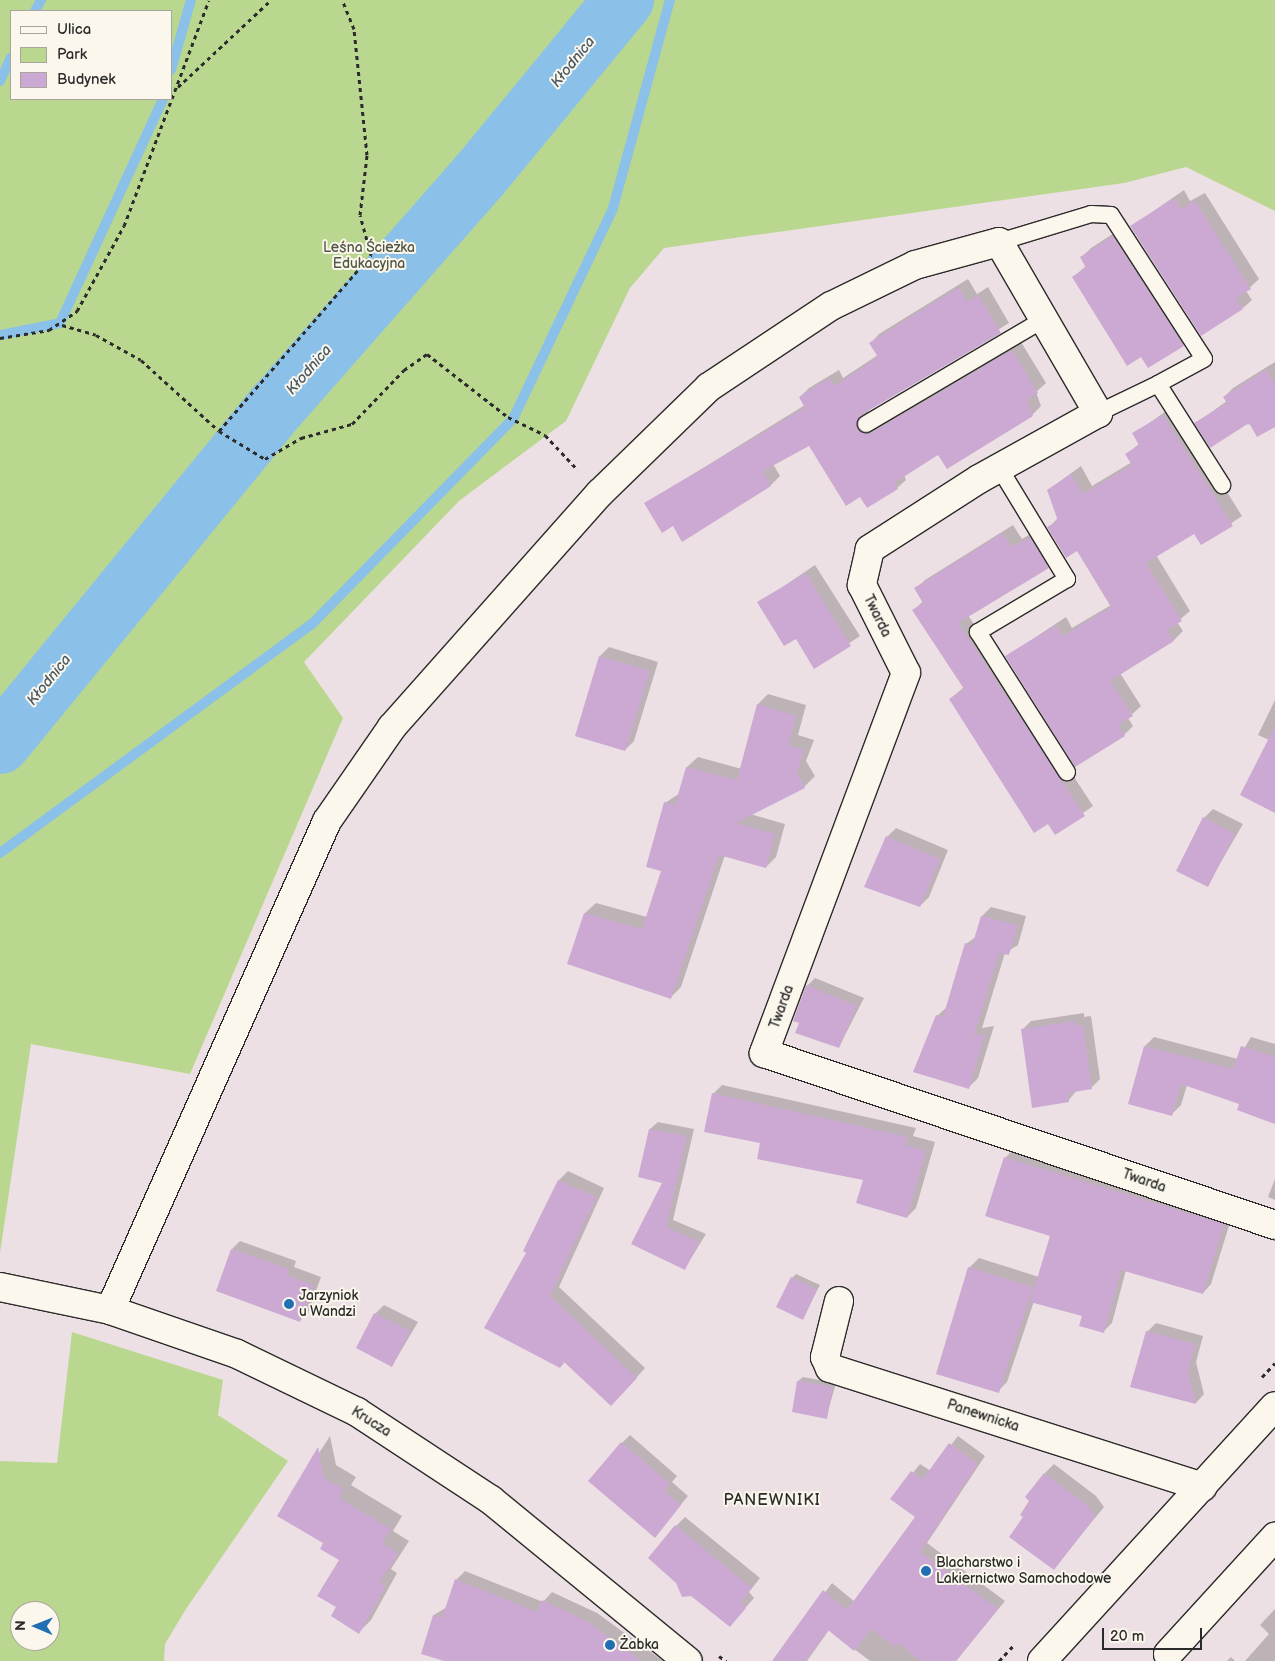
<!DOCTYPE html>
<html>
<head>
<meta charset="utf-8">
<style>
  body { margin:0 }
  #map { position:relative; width:1275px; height:1661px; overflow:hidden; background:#ede0e4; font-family:"Balsamiq Sans",sans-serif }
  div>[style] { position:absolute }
  .green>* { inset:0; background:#bad78f }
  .shadow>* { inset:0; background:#0003 }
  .stream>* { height:10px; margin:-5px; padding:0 5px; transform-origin:5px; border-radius:5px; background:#8bc1e9 }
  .river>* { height:60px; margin:-30px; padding:0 30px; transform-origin:30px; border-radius:30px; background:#8bc1e9 }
  .building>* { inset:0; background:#cca9d3 }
  .path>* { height:3px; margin-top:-1.5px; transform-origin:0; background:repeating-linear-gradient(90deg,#2b2b2b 0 4px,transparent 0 8px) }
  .roads { filter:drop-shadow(1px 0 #2b2b2b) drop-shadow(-1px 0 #2b2b2b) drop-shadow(0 1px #2b2b2b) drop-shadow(0 -1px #2b2b2b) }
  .service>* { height:16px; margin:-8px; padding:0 8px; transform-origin:8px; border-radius:8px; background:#fbf7ec }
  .minor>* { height:28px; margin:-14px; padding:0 14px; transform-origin:14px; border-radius:14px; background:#fbf7ec }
  .tertiary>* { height:28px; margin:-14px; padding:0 14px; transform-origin:14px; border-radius:14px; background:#fbf7ec }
  .dots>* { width:14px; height:14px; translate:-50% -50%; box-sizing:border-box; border:2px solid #fbf7ec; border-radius:50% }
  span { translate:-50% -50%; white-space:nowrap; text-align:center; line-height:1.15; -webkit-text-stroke:4px #fbf7ec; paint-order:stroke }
  .park-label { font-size:14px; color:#4f5644 }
  .street-label { font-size:14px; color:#2b2b2b }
  .poi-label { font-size:14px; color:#2b2b2b }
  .left { translate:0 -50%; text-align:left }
  .water-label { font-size:15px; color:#485864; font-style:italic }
  .quarter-label { font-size:16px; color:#2b2b2b; letter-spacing:1px }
  .legend { position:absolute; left:10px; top:10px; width:162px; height:90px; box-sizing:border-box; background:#fbf7ec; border:1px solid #a8a59f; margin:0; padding:6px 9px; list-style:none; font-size:15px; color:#2b2b2b }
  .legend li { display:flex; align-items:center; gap:10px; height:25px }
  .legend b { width:25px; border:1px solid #a8a59f }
  .north { position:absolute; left:10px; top:1601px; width:50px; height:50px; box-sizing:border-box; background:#fbf7ec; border:1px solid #a8a59f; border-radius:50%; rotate:271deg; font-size:14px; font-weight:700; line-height:20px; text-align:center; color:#2b2b2b }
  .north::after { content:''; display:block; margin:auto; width:18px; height:22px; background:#1f6fb2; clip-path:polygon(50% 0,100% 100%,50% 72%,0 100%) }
  .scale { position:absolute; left:1102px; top:1628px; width:100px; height:22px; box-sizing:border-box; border:2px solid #2b2b2b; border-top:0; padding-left:6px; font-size:15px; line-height:18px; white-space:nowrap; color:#2b2b2b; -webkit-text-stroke:4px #fbf7ec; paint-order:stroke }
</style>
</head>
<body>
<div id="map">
  <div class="green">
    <div style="clip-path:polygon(evenodd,0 0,1275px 0,1275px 211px,1186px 167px,1124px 183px,664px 248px,630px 288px,566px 421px,459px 501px,304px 662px,343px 718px,190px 1074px,31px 1044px,0 1253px,0 0,171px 11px,171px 99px,11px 99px,11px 11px,171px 11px)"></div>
    <div style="clip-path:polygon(evenodd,72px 1332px,223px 1380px,218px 1415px,288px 1461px,186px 1609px,165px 1644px,164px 1661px,0 1661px,0 1461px,57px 1463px,72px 1332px,20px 1611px,50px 1611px,50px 1641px,20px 1641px,20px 1611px)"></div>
  </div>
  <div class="shadow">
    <div style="clip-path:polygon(1184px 190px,1190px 201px,1205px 193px,1259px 279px,1246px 291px,1252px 300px,1243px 308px,1132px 226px)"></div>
    <div style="clip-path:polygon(1122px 228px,1192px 336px,1183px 345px,1142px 355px,1073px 277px,1086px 266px,1082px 257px,1091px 248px)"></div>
    <div style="clip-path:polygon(968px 279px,977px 294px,988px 287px,1009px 323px,869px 409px,866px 421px,1021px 342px,1046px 383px,1036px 392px,1041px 406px,1032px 415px,938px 453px,904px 475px,906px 480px,897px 488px,860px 496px,810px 444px,773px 464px,780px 476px,771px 485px,682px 540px,673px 525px,645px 504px,805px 405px,800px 397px,809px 388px,839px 370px,843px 378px,878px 355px,871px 343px,879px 334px)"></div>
    <div style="clip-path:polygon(1275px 362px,1275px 425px,1196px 423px,1227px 401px,1224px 397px,1233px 388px)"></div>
    <div style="clip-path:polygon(1173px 406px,1242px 516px,1202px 543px,1195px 532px,1156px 555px,1190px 611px,1177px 622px,1183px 631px,1174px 640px,1120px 673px,1141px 706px,1128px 718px,1133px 726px,1124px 735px,1007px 656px,1066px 617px,1072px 628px,1111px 605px,1077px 549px,1049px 527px,1058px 518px,1048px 490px,1081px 466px,1092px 486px,1132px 462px,1127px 454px,1140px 443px,1134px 434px)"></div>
    <div style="clip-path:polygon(1013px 525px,1022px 539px,1039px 529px,1057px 558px,968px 615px,1093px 806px,1055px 833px,950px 699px,964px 687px,914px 610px,923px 601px,916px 589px,925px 580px)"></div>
    <div style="clip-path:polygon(815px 565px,860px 636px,814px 667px,796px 638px,759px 603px)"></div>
    <div style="clip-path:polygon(609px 647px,658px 662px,634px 741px,625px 750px,600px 656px)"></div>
    <div style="clip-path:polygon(768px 694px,806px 705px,798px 735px,814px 740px,806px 761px,815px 776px,804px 787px,750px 814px,785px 824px,776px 857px,766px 867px,725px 855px,681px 987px,671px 997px,585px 913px,596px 903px,647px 917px,663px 870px,665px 803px,680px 793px,687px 767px,698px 757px,742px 769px,758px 704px)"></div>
    <div style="clip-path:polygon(1275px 700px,1275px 812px,1269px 740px,1258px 735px)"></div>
    <div style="clip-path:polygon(1213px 809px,1243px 824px,1207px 886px,1204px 818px)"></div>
    <div style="clip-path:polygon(896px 828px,948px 850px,929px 897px,920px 906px,887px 837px)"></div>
    <div style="clip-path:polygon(991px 907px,1026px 916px,1018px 945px,1005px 953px,982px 1028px,994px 1026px,978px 1078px,969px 1087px,937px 1016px,947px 1007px,966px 944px,977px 936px,982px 916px)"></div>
    <div style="clip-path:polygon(815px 978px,864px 998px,839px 1047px,807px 986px)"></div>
    <div style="clip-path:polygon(1084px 1013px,1084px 1017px,1091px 1016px,1100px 1079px,1091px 1088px,1077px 1090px,1068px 1101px,1022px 1030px,1031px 1021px)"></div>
    <div style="clip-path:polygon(1154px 1037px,1238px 1059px,1251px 1037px,1275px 1044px,1275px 1112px,1187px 1085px,1181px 1105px,1172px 1114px,1145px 1046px)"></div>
    <div style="clip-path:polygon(722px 1085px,916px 1128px,913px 1136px,935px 1142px,916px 1208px,907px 1217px,864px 1179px,762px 1142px,713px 1094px)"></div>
    <div style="clip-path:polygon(658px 1122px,694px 1129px,673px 1220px,706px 1234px,685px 1268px,633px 1243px,664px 1182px,650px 1129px)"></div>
    <div style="clip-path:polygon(1014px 1149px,1232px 1216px,1211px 1284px,1203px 1293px,1126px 1270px,1112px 1323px,1104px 1331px,1084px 1315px,1034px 1301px,1007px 1382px,998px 1391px,937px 1373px,970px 1267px,979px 1258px,1039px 1277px,1052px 1235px,987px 1216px,1006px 1157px)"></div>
    <div style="clip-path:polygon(568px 1171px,604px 1188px,559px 1287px,645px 1368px,620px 1396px,565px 1362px,560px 1367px,528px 1252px,559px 1180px)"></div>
    <div style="clip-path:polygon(1275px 1179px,1275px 1200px,1268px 1197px)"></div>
    <div style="clip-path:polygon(240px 1241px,296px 1261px,294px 1267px,321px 1277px,308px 1313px,299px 1321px,232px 1249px)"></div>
    <div style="clip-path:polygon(796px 1274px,820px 1285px,802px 1319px,792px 1278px)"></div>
    <div style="clip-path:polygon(384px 1305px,418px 1322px,392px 1366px,375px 1314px)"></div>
    <div style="clip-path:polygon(1156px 1323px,1203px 1336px,1196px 1362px,1204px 1394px,1196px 1403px,1147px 1332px)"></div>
    <div style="clip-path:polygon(803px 1377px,836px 1383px,826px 1418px,798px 1381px)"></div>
    <div style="clip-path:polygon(630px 1435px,677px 1476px,672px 1482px,688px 1496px,655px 1536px,622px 1443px)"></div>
    <div style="clip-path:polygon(330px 1436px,336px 1465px,356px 1477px,351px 1485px,402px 1516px,393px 1531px,409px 1541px,391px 1569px,397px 1573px,371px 1620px,359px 1632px,338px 1607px,340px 1560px,325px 1543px,279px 1515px)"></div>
    <div style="clip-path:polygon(958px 1436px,985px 1456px,927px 1543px,1005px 1601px,956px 1661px,870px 1661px,829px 1630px,807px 1661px,774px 1661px,832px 1583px,855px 1602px,917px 1517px,892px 1499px,920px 1464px,931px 1471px)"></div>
    <div style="clip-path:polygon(1054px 1464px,1096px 1496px,1104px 1507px,1054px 1568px,1045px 1473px)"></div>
    <div style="clip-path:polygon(685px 1517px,760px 1578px,749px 1592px,754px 1598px,730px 1625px,676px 1526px)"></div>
    <div style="clip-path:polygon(465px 1571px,543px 1602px,552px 1592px,597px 1613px,663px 1661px,448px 1661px,422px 1653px,434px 1615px,447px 1607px,456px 1580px)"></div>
    <div style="clip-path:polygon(1275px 1609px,1275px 1661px,1245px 1661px,1269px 1634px,1260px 1625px)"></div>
    <div style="clip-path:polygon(1231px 1657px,1235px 1661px,1227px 1661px)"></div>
  </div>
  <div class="stream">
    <div style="left:35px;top:11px;width:13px;rotate:-61deg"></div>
    <div style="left:171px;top:70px;width:73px;rotate:-74.1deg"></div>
    <div style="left:0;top:81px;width:26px;rotate:-65deg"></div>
    <div style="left:0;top:335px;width:61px;rotate:-11.3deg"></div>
    <div style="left:60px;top:323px;width:247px;rotate:-65.3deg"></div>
    <div style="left:0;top:853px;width:390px;rotate:-36.3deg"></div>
    <div style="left:314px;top:622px;width:284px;rotate:-45.6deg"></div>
    <div style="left:513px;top:419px;width:233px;rotate:-64.6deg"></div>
    <div style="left:613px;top:208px;width:216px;rotate:-74.7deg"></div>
  </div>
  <div class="river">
    <div style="left:0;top:744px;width:437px;rotate:-50.7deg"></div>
    <div style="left:277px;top:406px;width:308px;rotate:-48.7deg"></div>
    <div style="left:480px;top:175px;width:227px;rotate:-50.6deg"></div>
  </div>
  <div class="building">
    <div style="clip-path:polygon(1174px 198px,1181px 209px,1195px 201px,1251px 289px,1236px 298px,1243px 309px,1201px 336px,1130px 226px)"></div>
    <div style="clip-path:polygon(1113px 236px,1184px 346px,1148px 368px,1141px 357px,1127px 366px,1072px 277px,1086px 268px,1080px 257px)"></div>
    <div style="clip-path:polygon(959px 287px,967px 302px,978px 295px,1001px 333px,861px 415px,857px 429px,871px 433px,1012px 350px,1038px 393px,1027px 400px,1033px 416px,947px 469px,938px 455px,894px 483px,898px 489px,867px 508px,860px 497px,846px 506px,809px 446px,763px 471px,771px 486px,682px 542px,673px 526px,662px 533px,644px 503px,805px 408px,799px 397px,829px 378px,834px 386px,878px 357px,869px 343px)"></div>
    <div style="clip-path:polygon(1266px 370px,1275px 384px,1275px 427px,1257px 437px,1249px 423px,1210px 448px,1194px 423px,1227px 403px,1223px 397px)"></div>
    <div style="clip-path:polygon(1163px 415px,1233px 526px,1201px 545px,1194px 534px,1146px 563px,1182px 621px,1167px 629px,1174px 641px,1110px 681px,1133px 716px,1118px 725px,1125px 736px,1075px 767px,1005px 656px,1056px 625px,1063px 636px,1111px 607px,1077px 551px,1066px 558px,1047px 527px,1058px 521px,1047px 490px,1071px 474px,1083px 494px,1132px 465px,1125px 454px,1139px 445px,1132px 433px)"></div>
    <div style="clip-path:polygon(1003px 533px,1012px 547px,1030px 537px,1049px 568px,958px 623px,1085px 816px,1055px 835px,1048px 824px,1034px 833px,949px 699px,964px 689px,912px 610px,923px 603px,914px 588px)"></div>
    <div style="clip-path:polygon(806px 573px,851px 646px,814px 669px,796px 639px,784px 646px,757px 602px)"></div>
    <div style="clip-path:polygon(599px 656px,650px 671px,625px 751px,575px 736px)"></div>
    <div style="clip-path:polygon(757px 704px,796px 716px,788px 745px,804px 750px,797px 772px,805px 788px,736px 823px,775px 834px,766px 868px,719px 855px,671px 999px,567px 964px,584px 913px,642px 929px,661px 871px,646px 867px,664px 802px,675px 805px,686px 767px,737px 780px)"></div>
    <div style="clip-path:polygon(1275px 726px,1275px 813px,1240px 795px)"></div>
    <div style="clip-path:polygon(1203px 817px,1235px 834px,1208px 887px,1176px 871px)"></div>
    <div style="clip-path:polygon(886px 836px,940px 859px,920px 907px,864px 887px)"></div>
    <div style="clip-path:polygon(981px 916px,1018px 925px,1009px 955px,999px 953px,974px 1036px,985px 1034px,969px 1089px,913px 1072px,936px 1015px,943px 1017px,965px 943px,972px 946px)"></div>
    <div style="clip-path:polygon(806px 985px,857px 1006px,839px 1048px,795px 1033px,799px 1023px,793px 1021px)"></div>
    <div style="clip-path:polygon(1075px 1021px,1075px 1026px,1083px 1025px,1092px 1089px,1068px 1093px,1069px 1102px,1032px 1108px,1021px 1029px)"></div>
    <div style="clip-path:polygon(1144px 1046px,1233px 1069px,1241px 1046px,1275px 1057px,1275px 1124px,1237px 1110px,1239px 1104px,1181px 1084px,1172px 1116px,1128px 1104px)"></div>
    <div style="clip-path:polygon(712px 1093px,908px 1137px,905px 1145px,926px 1151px,907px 1218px,856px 1203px,863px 1180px,757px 1159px,760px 1143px,704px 1132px)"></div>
    <div style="clip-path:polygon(649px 1129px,687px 1136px,666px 1227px,699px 1242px,685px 1270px,631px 1244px,662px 1183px,638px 1177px)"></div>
    <div style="clip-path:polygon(1004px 1157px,1224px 1224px,1203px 1294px,1121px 1270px,1104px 1333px,1079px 1326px,1082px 1316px,1030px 1302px,1050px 1236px,985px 1216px)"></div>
    <div style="clip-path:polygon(558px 1180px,596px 1197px,550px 1296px,637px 1378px,611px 1406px,564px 1362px,560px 1368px,484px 1328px,526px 1253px,523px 1251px)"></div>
    <div style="clip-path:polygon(231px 1249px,289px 1269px,287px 1275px,313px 1285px,300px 1322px,216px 1291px)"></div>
    <div style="clip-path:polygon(968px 1267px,1033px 1287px,999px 1393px,936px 1374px)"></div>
    <div style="clip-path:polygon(791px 1277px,817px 1290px,803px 1320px,776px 1307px)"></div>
    <div style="clip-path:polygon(374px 1313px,410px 1331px,392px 1367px,356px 1348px)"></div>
    <div style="clip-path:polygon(1146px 1331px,1195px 1344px,1188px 1372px,1196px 1404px,1130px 1387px)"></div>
    <div style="clip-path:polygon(797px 1381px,833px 1387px,827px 1419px,792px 1412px)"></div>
    <div style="clip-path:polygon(621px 1442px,670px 1484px,664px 1491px,681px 1505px,655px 1538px,588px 1481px)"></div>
    <div style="clip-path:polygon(949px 1443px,978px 1464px,920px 1552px,998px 1609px,956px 1661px,921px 1661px,899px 1643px,895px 1647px,871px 1629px,854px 1651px,828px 1630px,806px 1661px,772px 1661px,823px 1590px,847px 1610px,915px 1517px,890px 1499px,911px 1471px,923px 1479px)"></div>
    <div style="clip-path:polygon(318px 1447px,324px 1478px,344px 1489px,339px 1498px,391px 1529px,382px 1543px,398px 1553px,380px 1582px,386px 1586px,359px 1634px,331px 1616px,336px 1607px,317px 1596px,339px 1560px,320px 1549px,323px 1543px,277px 1516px)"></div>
    <div style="clip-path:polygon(1044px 1473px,1087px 1505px,1095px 1517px,1054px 1570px,1009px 1537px,1023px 1517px,1020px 1515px,1029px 1501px,1025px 1497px)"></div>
    <div style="clip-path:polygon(675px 1525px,752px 1588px,741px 1602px,746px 1608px,730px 1627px,691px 1596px,682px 1597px,676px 1583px,648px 1558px)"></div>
    <div style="clip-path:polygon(455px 1579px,537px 1612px,542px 1600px,588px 1622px,642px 1661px,444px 1661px,421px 1654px,433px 1615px,442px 1618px)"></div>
  </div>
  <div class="path">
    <div style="left:178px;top:87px;width:127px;rotate:-43.1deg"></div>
    <div style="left:62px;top:325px;width:35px;rotate:16deg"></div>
    <div style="left:96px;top:335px;width:51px;rotate:29.1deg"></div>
    <div style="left:141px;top:360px;width:105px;rotate:42.3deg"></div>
    <div style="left:219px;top:431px;width:54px;rotate:31.3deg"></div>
    <div style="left:265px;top:459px;width:42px;rotate:-30.3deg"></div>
    <div style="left:301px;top:438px;width:53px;rotate:-15.4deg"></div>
    <div style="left:352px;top:424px;width:75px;rotate:-46.1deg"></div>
    <div style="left:404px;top:370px;width:28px;rotate:-35deg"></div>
    <div style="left:427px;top:354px;width:103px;rotate:37.9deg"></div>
    <div style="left:508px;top:417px;width:41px;rotate:25.9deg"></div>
    <div style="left:545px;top:435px;width:48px;rotate:46.7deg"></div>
    <div style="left:0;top:338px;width:50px;rotate:-9.3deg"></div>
    <div style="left:49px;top:330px;width:34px;rotate:-34deg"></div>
    <div style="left:77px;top:311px;width:97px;rotate:-61.1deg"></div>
    <div style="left:124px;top:226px;width:241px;rotate:-69.4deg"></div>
    <div style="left:219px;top:431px;width:233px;rotate:-49.2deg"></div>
    <div style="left:371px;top:255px;width:41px;rotate:-105.4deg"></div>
    <div style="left:360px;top:215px;width:60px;rotate:-83.3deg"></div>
    <div style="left:367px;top:155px;width:127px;rotate:-95.9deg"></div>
    <div style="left:354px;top:29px;width:31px;rotate:-112deg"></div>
    <div style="left:1262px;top:1377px;width:19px;rotate:-47deg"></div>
    <div style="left:719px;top:1656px;width:9px;rotate:36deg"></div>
    <div style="left:999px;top:1661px;width:21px;rotate:-47deg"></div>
  </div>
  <div class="roads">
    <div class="service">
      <div style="left:999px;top:242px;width:96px;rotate:-16.9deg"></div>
      <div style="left:1091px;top:214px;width:20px;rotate:3deg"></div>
      <div style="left:1111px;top:215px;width:171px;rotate:57.1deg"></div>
      <div style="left:1204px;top:359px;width:52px;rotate:151.5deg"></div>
      <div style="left:1098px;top:413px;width:67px;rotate:-25.8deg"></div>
      <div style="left:1158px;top:384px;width:120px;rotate:57.6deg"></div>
      <div style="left:866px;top:424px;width:207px;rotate:-30.5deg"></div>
      <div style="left:1000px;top:469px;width:129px;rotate:58.7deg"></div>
      <div style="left:1067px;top:579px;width:104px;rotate:149.2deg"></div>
      <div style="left:978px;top:632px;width:166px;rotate:57.6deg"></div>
    </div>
    <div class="minor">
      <div style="left:839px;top:1301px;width:58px;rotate:104deg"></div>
      <div style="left:825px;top:1357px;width:12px;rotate:66deg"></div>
      <div style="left:830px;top:1368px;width:391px;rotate:17.7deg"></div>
      <div style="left:110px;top:1310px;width:535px;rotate:-66.07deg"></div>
      <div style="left:327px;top:821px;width:114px;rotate:-55.3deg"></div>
      <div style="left:392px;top:727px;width:313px;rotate:-48.4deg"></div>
      <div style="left:600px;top:493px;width:152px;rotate:-44.2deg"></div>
      <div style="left:709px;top:387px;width:146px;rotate:-33.6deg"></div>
      <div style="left:831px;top:306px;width:93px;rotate:-26deg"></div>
      <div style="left:915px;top:265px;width:87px;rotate:-15.3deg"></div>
      <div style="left:999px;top:242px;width:198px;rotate:59.9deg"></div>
      <div style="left:1098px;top:413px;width:136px;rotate:151deg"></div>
      <div style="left:979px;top:479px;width:130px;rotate:147.3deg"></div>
      <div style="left:870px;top:549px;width:37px;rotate:103deg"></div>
      <div style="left:862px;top:585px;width:98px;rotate:63.4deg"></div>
      <div style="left:906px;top:673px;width:406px;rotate:110.5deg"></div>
      <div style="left:764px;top:1053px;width:539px;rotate:18.6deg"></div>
      <div style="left:1168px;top:1654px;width:159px;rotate:-47.6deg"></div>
    </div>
    <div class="tertiary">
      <div style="left:0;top:1287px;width:112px;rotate:11.8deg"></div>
      <div style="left:110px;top:1310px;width:134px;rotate:19.1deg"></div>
      <div style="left:237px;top:1354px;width:133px;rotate:25.8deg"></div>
      <div style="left:357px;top:1412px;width:160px;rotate:33.3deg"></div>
      <div style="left:491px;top:1500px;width:254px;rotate:39.3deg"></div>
      <div style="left:1042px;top:1661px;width:345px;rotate:-47.6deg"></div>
    </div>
  </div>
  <div class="dots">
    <div style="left:289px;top:1304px;background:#1f6fb2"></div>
    <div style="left:926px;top:1571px;background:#1f6fb2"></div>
    <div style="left:610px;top:1645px;background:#1f6fb2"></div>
  </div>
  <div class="park-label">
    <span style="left:369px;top:256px">Leśna Ścieżka<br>Edukacyjna</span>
  </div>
  <div class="street-label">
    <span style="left:877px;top:616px;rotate:64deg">Twarda</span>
    <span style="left:782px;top:1007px;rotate:-70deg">Twarda</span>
    <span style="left:1144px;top:1181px;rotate:19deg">Twarda</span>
    <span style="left:983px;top:1416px;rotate:18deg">Panewnicka</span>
    <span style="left:371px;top:1422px;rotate:32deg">Krucza</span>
  </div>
  <div class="poi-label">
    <span class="left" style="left:299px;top:1304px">Jarzyniok<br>u Wandzi</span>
    <span class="left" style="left:936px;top:1571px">Blacharstwo i<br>Lakiernictwo Samochodowe</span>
    <span class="left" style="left:620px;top:1645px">Żabka</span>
  </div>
  <div class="water-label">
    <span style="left:573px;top:62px;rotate:-51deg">Kłodnica</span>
    <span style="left:309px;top:370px;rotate:-49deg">Kłodnica</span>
    <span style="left:49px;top:680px;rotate:-51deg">Kłodnica</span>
  </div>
  <div class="quarter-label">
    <span style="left:772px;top:1501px">PANEWNIKI</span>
  </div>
  <ul class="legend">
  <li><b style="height:6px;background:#fbf7ec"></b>Ulica</li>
  <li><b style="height:14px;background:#bad78f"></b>Park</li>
  <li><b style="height:14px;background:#cca9d3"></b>Budynek</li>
  </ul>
  <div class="north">N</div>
  <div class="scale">20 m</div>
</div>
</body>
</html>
